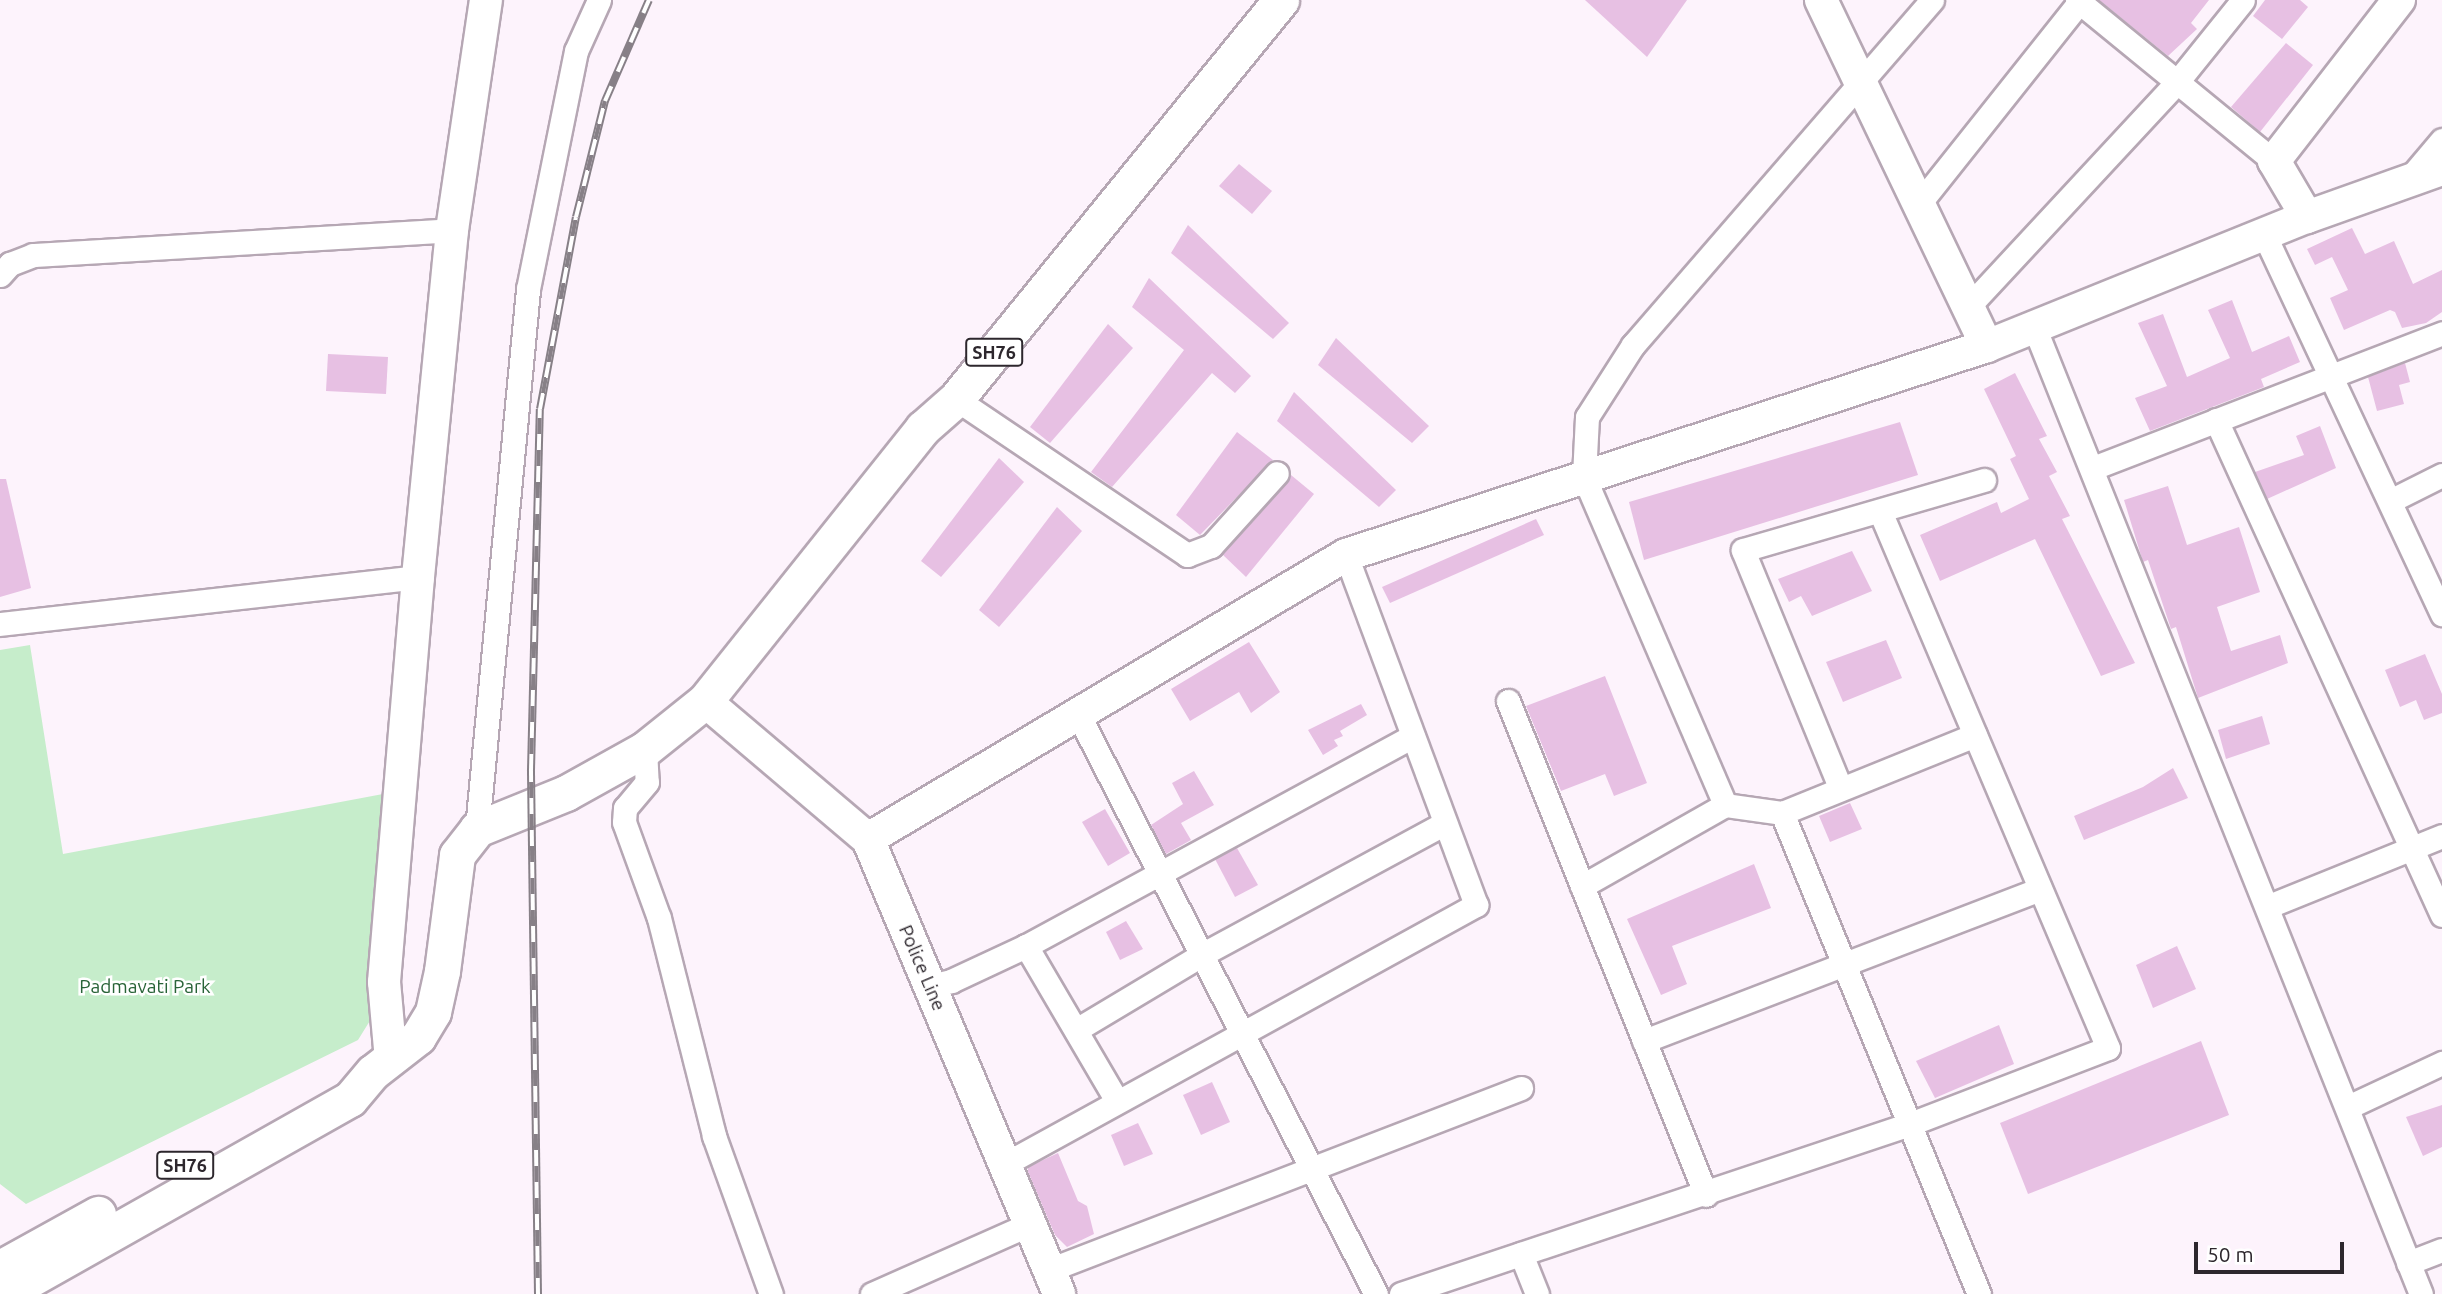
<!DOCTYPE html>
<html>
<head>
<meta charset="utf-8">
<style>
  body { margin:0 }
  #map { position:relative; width:2442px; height:1294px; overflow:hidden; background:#fdf3fc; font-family:Ubuntu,sans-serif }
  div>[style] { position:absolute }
  .green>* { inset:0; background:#c6edcb }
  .building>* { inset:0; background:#e7c0e3 }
  .roads { filter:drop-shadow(2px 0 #b6a7b4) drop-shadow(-2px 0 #b6a7b4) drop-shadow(0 2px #b6a7b4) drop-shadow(0 -2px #b6a7b4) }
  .street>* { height:23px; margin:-11.5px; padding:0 11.5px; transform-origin:11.5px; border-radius:11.5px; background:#fff }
  .secondary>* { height:32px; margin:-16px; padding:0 16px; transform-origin:16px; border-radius:16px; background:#fff }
  .primary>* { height:35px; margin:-17.5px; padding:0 17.5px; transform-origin:17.5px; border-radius:17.5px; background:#fff }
  .rail>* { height:8px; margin-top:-4px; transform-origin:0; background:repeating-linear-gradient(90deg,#fff 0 16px,#878087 0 32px); box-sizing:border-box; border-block:2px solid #878087 }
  span { translate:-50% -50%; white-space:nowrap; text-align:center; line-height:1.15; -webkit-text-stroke:5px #fff; paint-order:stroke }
  .shield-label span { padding:2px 5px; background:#fff; border:2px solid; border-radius:5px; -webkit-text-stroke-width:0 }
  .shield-label { font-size:18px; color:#2d272d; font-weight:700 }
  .street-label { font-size:19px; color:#2d272d }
  .park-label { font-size:19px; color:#286337 }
  .scale { position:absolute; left:2194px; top:1242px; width:150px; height:32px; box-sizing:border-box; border:4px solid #2d272d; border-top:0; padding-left:9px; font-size:21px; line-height:24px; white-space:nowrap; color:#2d272d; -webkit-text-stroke:5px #fff; paint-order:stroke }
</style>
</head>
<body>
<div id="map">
  <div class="green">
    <div style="clip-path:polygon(30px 645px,63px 854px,383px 794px,389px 990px,358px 1040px,26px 1204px,0 1184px,0 650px)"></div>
  </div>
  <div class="building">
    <div style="clip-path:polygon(1585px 0,1687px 0,1647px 57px)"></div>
    <div style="clip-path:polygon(2099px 0,2209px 0,2191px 23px,2197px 29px,2168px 56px)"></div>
    <div style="clip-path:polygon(2265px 0,2300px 0,2308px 7px,2282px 39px,2253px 16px)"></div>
    <div style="clip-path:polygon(2286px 43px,2313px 65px,2260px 132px,2231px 107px)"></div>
    <div style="clip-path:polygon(1239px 164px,1272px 191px,1252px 214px,1219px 186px)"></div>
    <div style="clip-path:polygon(1188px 225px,1289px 323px,1273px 339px,1171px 253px)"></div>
    <div style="clip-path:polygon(2352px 228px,2365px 254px,2394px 241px,2413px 284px,2442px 270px,2442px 312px,2426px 323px,2402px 328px,2395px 312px,2390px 310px,2344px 330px,2330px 298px,2348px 290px,2332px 257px,2315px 265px,2307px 249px)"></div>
    <div style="clip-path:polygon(1149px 278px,1251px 376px,1235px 393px,1212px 373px,1112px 487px,1091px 472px,1184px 350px,1132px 307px)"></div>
    <div style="clip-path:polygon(2232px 300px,2252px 352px,2289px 336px,2300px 362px,2261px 379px,2264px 387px,2150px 431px,2135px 398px,2167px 386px,2138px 323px,2163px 314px,2187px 377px,2230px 358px,2208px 310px)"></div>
    <div style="clip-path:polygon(1108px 324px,1133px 348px,1050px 443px,1030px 427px)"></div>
    <div style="clip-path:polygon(1336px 338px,1429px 426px,1412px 443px,1318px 365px)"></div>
    <div style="clip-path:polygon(328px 354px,388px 357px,386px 394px,326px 391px)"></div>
    <div style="clip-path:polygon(2405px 363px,2410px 382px,2399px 385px,2404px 404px,2377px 411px,2368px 377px)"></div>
    <div style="clip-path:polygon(2015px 373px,2047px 436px,2039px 439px,2057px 472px,2049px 476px,2070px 516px,2062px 519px,2135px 663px,2101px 676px,2035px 539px,1940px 581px,1920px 535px,1997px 502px,2001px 513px,2029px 499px,2010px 459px,2016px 456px,1984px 389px)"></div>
    <div style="clip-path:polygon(1294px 392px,1396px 490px,1379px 507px,1277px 421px)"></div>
    <div style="clip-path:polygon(1900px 422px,1918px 475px,1644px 560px,1629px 502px)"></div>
    <div style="clip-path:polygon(2320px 426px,2336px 468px,2267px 499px,2255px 472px,2304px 455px,2296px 436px)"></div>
    <div style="clip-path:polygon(1237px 432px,1273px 460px,1200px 535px,1176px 515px)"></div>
    <div style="clip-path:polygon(999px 458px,1024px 482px,941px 577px,921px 561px)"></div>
    <div style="clip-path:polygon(1291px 475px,1314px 494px,1246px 577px,1222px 554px)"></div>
    <div style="clip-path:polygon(0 479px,6px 479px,31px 588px,0 597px)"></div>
    <div style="clip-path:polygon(2168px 486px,2187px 545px,2239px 527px,2260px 592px,2217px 607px,2231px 651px,2280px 635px,2288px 663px,2198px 698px,2176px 627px,2171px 629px,2148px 560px,2143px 562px,2124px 500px)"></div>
    <div style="clip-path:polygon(1057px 507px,1082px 531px,999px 627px,979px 610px)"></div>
    <div style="clip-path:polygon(1536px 519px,1544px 535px,1390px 603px,1382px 587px)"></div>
    <div style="clip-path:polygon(1852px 551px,1872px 591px,1812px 616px,1801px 596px,1789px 602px,1778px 579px)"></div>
    <div style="clip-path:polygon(1886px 640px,1902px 678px,1843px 702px,1826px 662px)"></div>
    <div style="clip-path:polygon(1249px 642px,1280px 692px,1251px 713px,1239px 692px,1190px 721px,1171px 689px)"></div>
    <div style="clip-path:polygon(2425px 654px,2442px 694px,2442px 713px,2424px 720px,2416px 700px,2400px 707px,2385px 670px)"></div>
    <div style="clip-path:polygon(1605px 676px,1647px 783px,1614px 796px,1605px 774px,1561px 791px,1526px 706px)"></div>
    <div style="clip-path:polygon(1361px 704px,1367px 715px,1340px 731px,1343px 736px,1334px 740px,1338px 746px,1323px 755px,1308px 730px)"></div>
    <div style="clip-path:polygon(2262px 716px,2270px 744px,2226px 759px,2218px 730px)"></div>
    <div style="clip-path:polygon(2173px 768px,2188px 798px,2084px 840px,2074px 816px,2143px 787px)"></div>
    <div style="clip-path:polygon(1194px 771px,1214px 805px,1181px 823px,1191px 840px,1166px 854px,1151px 825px,1183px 804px,1172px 783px)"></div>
    <div style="clip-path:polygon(1850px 803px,1862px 829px,1830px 842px,1819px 816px)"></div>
    <div style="clip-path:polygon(1105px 809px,1130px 853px,1108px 866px,1082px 822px)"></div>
    <div style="clip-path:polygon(1237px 848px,1258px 885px,1235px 897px,1215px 859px)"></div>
    <div style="clip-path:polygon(1754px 864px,1771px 908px,1672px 946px,1687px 984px,1661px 995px,1627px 919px)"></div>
    <div style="clip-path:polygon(1126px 921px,1143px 949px,1120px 960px,1106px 932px)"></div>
    <div style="clip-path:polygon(2177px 946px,2196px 989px,2153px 1008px,2136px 965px)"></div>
    <div style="clip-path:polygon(1999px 1025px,2014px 1064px,1935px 1098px,1916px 1061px)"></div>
    <div style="clip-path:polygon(2201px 1041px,2229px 1115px,2028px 1194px,2000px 1123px)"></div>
    <div style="clip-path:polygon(1212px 1082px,1230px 1122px,1201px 1135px,1183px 1095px)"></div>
    <div style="clip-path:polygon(2442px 1105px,2442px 1147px,2423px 1156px,2406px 1117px)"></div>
    <div style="clip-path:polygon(1138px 1123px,1153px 1154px,1124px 1166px,1111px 1135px)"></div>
    <div style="clip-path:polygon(1058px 1153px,1078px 1201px,1087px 1206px,1094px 1234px,1067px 1247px,1055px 1235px,1028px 1172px,1028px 1167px)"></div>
  </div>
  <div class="roads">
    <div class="street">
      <div style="left:1932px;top:0;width:457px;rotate:130.9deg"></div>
      <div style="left:1633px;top:345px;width:85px;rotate:122.6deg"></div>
      <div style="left:1587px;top:417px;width:60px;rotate:92.9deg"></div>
      <div style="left:1584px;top:477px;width:357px;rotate:66.7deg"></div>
      <div style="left:1725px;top:805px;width:58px;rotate:8deg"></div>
      <div style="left:1782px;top:813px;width:520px;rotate:67.73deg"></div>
      <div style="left:2077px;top:0;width:254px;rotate:39.3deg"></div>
      <div style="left:2409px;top:179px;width:51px;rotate:-49.8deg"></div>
      <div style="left:1918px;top:205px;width:262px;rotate:-51.5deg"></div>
      <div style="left:2264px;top:234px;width:420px;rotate:64.9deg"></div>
      <div style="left:0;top:275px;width:15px;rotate:-48deg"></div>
      <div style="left:10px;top:264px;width:25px;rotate:-21deg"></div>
      <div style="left:33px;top:255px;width:420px;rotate:-3.4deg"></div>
      <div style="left:1968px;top:307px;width:307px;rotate:-47.1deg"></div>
      <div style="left:2177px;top:82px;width:105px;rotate:-51.2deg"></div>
      <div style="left:2035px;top:329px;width:1039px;rotate:68.2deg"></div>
      <div style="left:956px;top:399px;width:279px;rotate:34deg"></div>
      <div style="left:1187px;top:555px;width:26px;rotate:-21deg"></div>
      <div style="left:1211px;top:546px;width:98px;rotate:-47.9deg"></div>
      <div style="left:2216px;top:420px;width:544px;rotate:65.46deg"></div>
      <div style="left:2093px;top:468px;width:374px;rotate:-21.1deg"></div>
      <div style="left:2390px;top:501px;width:58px;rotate:-26.6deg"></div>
      <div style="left:0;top:624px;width:421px;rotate:-6.4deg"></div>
      <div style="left:1508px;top:701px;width:532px;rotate:68.16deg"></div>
      <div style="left:1078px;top:714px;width:652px;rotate:62.81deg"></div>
      <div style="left:645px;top:749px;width:33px;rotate:87deg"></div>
      <div style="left:647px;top:782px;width:34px;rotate:130deg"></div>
      <div style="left:625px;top:808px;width:14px;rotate:94deg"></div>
      <div style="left:624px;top:822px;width:102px;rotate:70deg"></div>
      <div style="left:659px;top:918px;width:225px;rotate:75.8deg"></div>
      <div style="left:714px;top:1136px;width:168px;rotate:70.2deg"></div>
      <div style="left:1840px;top:787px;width:256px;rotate:-112.3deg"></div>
      <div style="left:1743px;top:550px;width:251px;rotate:-16.2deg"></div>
      <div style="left:1782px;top:813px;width:208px;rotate:-22deg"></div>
      <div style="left:477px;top:829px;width:542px;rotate:-84.6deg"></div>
      <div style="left:528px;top:289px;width:243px;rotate:-78.6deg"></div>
      <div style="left:576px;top:51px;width:56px;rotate:-65.7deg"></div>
      <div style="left:1582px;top:886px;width:164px;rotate:-29.5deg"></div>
      <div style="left:2269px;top:906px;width:187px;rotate:-22deg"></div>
      <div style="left:930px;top:986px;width:22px;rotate:-13deg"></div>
      <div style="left:951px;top:981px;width:83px;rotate:-25deg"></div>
      <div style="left:1076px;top:1030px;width:148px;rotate:-30.9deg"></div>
      <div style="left:1203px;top:954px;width:275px;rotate:-28.4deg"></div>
      <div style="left:1644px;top:1041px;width:424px;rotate:-21deg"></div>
      <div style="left:1117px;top:1101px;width:180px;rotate:-120.4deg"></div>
      <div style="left:1026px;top:946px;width:440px;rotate:-28.5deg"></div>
      <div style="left:2348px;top:1107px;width:104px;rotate:-25.1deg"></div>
      <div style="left:1005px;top:1164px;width:538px;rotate:-28.81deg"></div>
      <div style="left:1476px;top:905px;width:373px;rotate:-110.4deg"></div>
      <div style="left:1521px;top:1254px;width:43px;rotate:68.2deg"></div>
      <div style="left:2408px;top:1263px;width:36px;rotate:-21deg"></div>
      <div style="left:1049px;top:1270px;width:506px;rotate:-21.09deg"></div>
      <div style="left:872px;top:1294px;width:173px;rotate:-23.9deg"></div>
      <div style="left:1401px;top:1294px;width:537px;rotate:-18.47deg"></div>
      <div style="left:1910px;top:1124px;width:212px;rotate:-21deg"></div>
      <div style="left:2108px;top:1048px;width:583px;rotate:-113.01deg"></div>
    </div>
    <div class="secondary">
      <div style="left:1821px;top:0;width:384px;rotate:64.4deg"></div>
      <div style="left:2307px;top:217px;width:65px;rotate:-120.5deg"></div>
      <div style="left:2274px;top:161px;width:204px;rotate:-52.2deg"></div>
      <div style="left:705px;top:701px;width:214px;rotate:40.3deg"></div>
      <div style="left:868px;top:839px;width:493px;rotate:67.2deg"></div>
      <div style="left:868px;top:839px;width:556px;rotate:-30.72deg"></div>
      <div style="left:1346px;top:555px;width:674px;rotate:-18.06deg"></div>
      <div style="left:1987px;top:346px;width:345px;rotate:-22deg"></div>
      <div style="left:2307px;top:217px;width:143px;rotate:-19.6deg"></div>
      <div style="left:391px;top:1060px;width:78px;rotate:-95.1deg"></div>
      <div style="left:384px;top:982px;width:406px;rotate:-85.2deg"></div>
      <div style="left:418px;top:577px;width:349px;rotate:-84.4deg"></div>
      <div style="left:452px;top:230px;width:232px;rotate:-81.6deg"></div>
    </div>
    <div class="primary">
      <div style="left:0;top:1268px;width:112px;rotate:-28.9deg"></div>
      <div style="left:4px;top:1294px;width:397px;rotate:-29.4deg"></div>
      <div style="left:350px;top:1099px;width:35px;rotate:-50deg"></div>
      <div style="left:373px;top:1072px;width:57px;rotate:-37.9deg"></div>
      <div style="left:418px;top:1037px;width:29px;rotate:-59deg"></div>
      <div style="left:433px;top:1012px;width:42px;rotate:-77.6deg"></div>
      <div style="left:442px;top:971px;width:117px;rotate:-82.6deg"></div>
      <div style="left:457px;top:855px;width:33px;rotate:-52deg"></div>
      <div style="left:477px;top:829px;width:96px;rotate:-22deg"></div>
      <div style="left:566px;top:793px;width:90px;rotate:-29.1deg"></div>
      <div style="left:645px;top:749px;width:77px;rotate:-38.7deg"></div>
      <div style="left:705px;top:701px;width:349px;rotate:-51.4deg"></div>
      <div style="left:923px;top:428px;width:44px;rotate:-41.3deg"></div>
      <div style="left:956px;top:399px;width:515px;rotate:-50.84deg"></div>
    </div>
  </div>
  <div class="rail">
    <div style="left:538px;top:1294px;width:524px;rotate:-90.77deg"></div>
    <div style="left:531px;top:770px;width:361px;rotate:-88.6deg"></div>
    <div style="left:540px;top:409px;width:195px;rotate:-79.4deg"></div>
    <div style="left:576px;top:217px;width:120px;rotate:-76deg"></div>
    <div style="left:605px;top:101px;width:110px;rotate:-66.5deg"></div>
  </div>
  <div class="shield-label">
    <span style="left:994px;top:352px">SH76</span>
    <span style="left:185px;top:1165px">SH76</span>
  </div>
  <div class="street-label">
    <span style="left:922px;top:968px;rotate:67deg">Police Line</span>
  </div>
  <div class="park-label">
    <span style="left:145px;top:987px">Padmavati Park</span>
  </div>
  <div class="scale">50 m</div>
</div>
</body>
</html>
